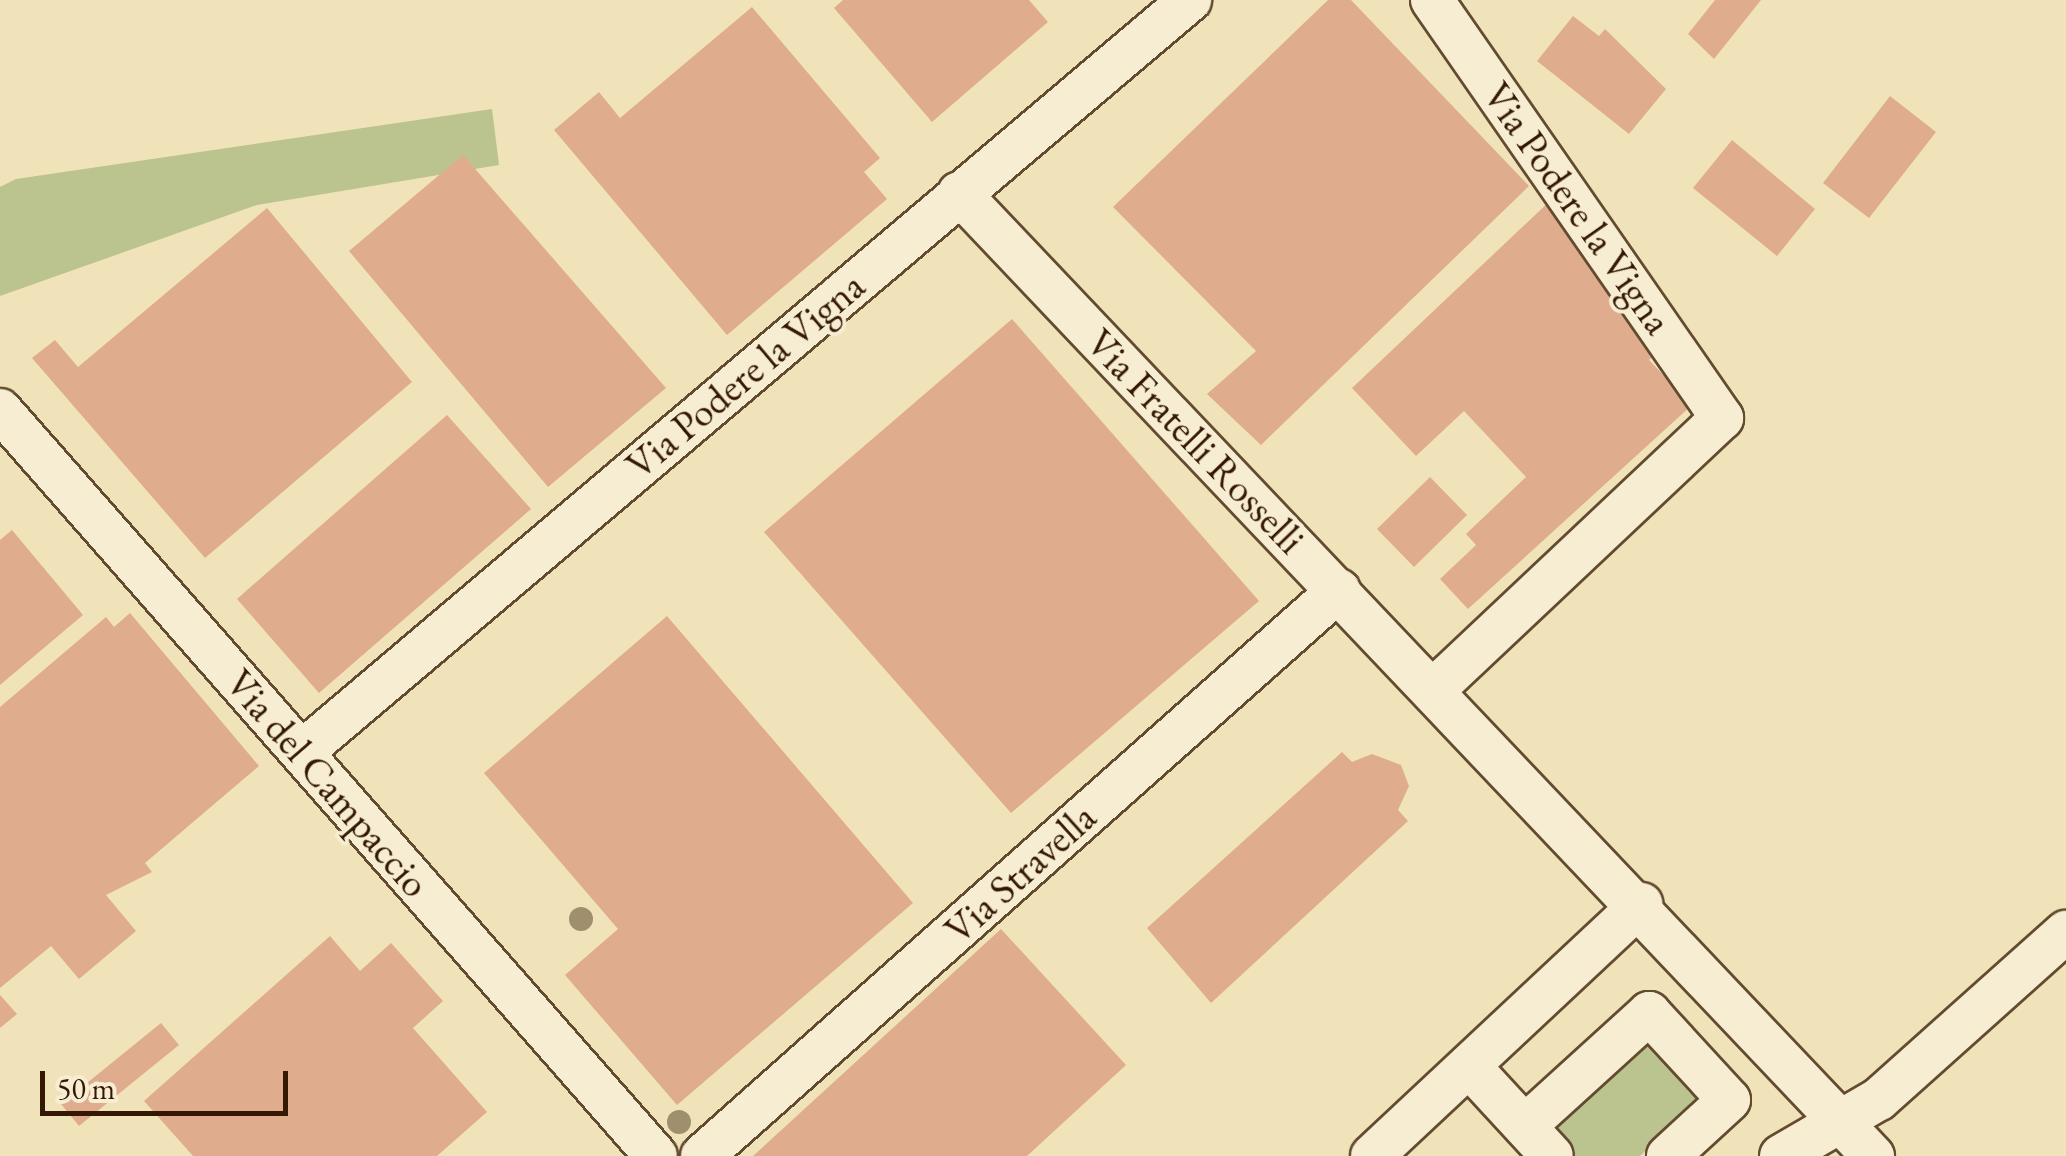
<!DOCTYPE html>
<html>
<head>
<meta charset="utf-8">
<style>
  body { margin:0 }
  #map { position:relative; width:2066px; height:1156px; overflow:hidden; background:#f1e3b9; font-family:"EB Garamond",serif }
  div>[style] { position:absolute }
  .green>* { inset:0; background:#bbc38f }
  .building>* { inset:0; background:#dfac8e }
  .roads { filter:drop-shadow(2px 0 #634b30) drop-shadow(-2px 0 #634b30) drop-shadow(0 2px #634b30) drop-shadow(0 -2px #634b30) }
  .minor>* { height:42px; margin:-21px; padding:0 21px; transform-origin:21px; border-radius:21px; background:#f6edd2 }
  .trees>* { width:24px; height:24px; margin:-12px; border-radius:50%; background:#9f8f6c }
  span { translate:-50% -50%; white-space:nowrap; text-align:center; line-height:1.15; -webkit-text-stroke:8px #f6edd2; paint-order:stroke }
  .street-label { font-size:40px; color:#341803 }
  .scale { position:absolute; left:40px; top:1071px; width:248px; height:45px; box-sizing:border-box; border:5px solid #341803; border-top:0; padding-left:12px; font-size:30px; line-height:35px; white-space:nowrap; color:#341803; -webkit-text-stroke:8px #f6edd2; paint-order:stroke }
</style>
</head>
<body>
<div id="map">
  <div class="green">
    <div style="clip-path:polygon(492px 109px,499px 165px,257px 205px,0 296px,0 187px,16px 179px)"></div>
    <div style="clip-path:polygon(1650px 1028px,1709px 1092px,1640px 1156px,1569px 1156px,1543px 1127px)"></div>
  </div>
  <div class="building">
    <div style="clip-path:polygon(843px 0,1029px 0,1048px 22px,932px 122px,834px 8px)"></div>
    <div style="clip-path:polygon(1328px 0,1351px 0,1529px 186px,1261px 445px,1207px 394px,1256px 351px,1113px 207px)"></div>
    <div style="clip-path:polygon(1715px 0,1761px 0,1714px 59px,1688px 34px)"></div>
    <div style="clip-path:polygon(752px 7px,880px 158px,864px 172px,887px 199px,727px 335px,554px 130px,599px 92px,620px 118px)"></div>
    <div style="clip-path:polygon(1573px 16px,1599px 36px,1605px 29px,1666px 89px,1629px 134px,1537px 61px)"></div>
    <div style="clip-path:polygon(1890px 96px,1936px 132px,1869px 218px,1823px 183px)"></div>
    <div style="clip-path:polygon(1732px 140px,1815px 209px,1777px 256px,1693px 188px)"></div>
    <div style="clip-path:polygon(463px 155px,666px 388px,548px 487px,349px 251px)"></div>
    <div style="clip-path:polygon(1552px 199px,1667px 343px,1649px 360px,1692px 405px,1468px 609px,1440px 579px,1476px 545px,1466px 534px,1526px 477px,1464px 411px,1416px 456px,1352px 388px)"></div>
    <div style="clip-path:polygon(267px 208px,412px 382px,205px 558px,32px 358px,55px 340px,78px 367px)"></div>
    <div style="clip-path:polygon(1012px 319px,1259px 601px,1011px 813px,764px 532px)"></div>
    <div style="clip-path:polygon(447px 415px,531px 509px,319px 693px,237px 599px)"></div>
    <div style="clip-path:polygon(1430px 477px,1467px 515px,1414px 567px,1377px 529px)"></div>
    <div style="clip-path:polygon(12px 530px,83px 615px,0 685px,0 540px)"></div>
    <div style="clip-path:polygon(130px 613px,259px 766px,145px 863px,152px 872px,106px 895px,136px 931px,79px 979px,51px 946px,0 988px,0 707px,106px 617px,114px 627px)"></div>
    <div style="clip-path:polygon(667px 616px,913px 903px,677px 1105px,565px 975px,618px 929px,484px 773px)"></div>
    <div style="clip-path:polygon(1342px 752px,1352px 762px,1372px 754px,1401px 765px,1409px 786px,1398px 810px,1408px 821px,1211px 1003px,1147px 928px)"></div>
    <div style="clip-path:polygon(1001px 929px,1126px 1065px,1027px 1156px,753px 1156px)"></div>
    <div style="clip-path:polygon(330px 936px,360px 971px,391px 943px,443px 1001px,413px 1028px,487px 1112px,437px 1156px,193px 1156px,144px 1101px)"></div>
    <div style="clip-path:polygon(0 995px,17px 1014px,0 1028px)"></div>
    <div style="clip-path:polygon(161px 1023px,179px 1045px,79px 1126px,61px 1104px)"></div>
  </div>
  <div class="roads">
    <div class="minor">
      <div style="left:1432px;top:0;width:509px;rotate:55.25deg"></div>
      <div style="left:1722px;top:418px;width:395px;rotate:136.7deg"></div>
      <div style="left:959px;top:193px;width:1328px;rotate:46.5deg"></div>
      <div style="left:0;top:410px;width:993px;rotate:48.67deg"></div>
      <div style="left:302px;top:752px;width:1164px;rotate:-40.26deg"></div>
      <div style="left:1469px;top:1066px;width:122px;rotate:47.3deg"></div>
      <div style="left:1525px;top:1126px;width:168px;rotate:-42.3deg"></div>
      <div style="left:1649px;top:1013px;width:118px;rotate:47.4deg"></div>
      <div style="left:1729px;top:1100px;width:83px;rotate:137.4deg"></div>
      <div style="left:702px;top:1156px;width:852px;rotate:-41.62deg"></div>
      <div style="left:1372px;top:1156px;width:369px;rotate:-43.1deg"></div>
      <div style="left:1781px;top:1156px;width:113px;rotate:-30.2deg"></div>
      <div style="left:1879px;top:1099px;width:251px;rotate:-41.8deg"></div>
    </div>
  </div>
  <div class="trees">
    <div style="left:581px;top:919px"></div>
    <div style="left:679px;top:1122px"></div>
  </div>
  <div class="street-label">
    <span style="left:1578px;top:208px;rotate:55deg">Via Podere la Vigna</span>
    <span style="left:745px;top:375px;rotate:-40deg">Via Podere la Vigna</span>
    <span style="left:1196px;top:441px;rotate:46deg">Via Fratelli Rosselli</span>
    <span style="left:328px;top:783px;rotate:49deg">Via del Campaccio</span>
    <span style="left:1020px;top:873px;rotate:-42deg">Via Stravella</span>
  </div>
  <div class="scale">50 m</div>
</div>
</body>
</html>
